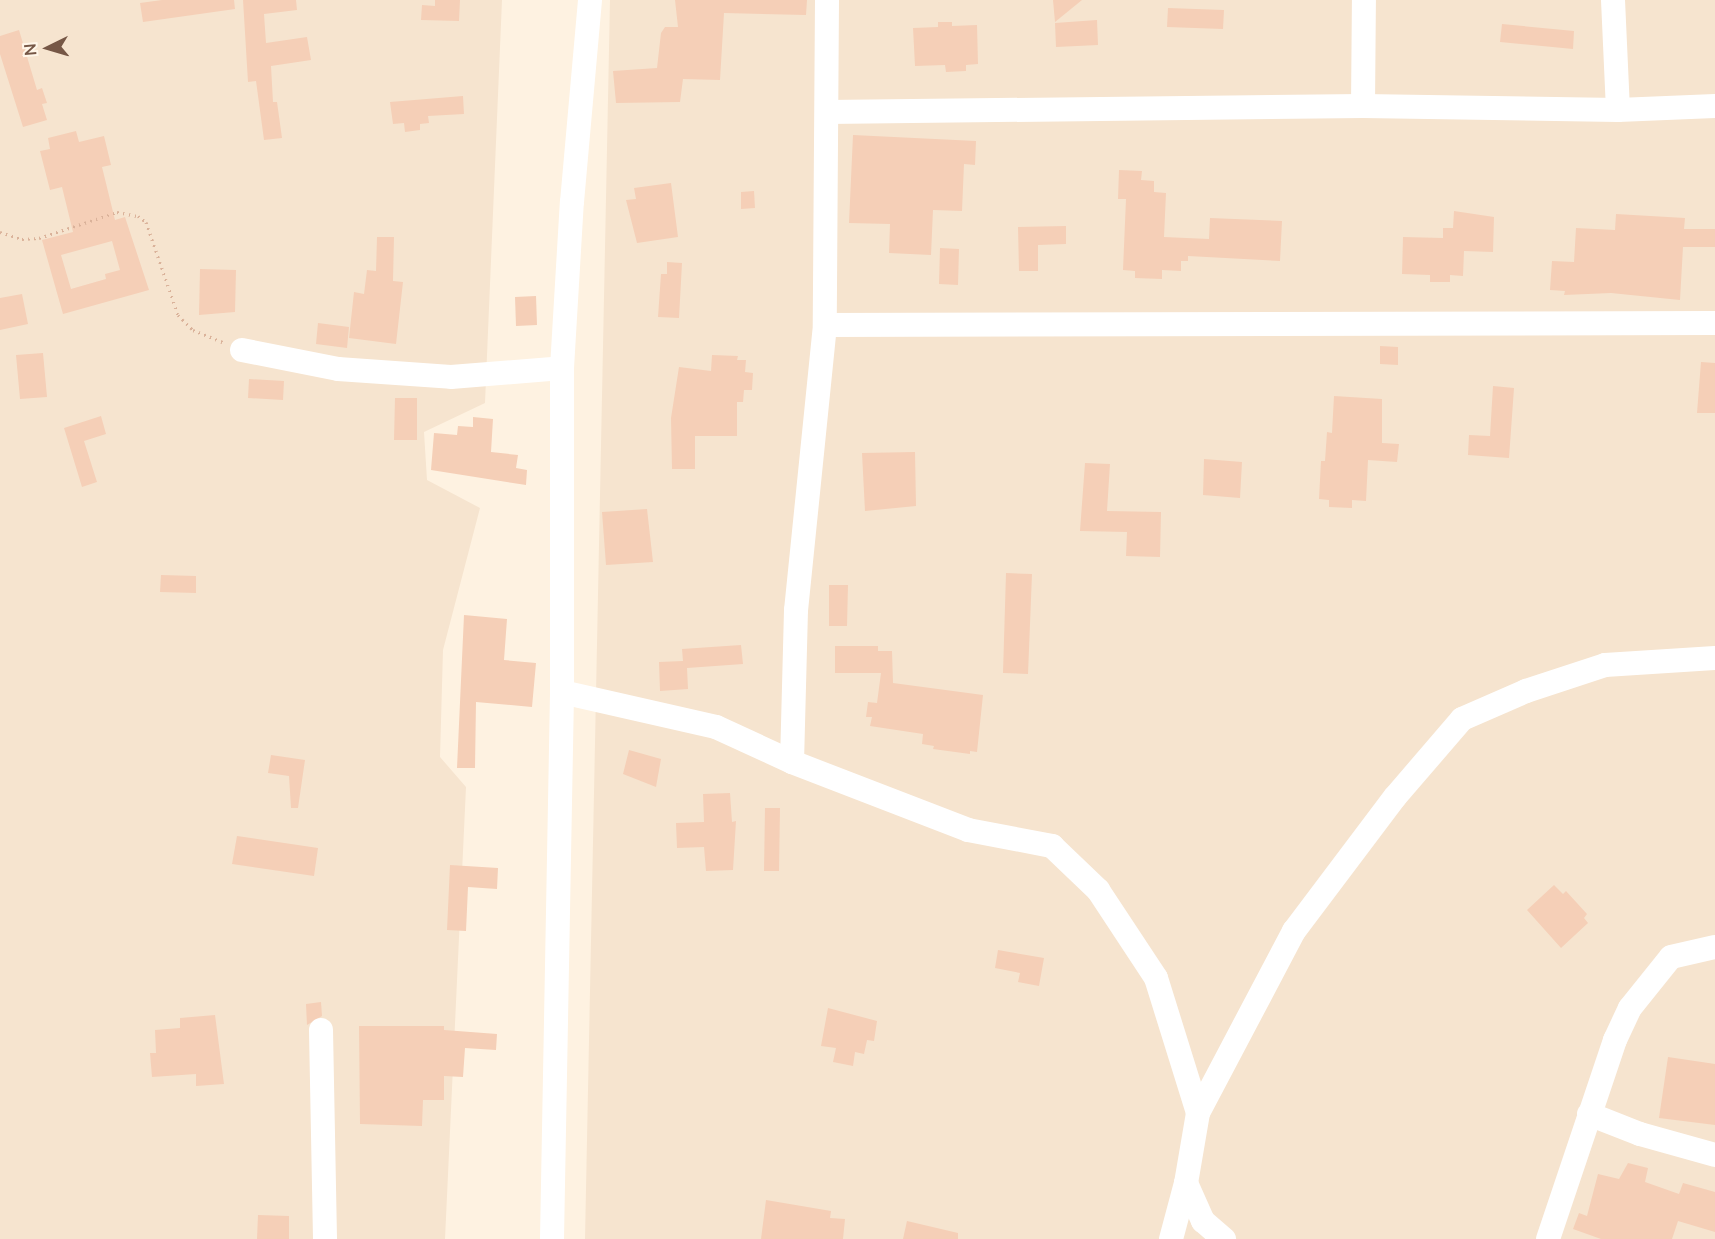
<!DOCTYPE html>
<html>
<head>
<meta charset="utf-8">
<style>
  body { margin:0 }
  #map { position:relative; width:1715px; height:1239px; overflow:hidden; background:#fef2e1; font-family:Lato,sans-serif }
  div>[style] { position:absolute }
  .residential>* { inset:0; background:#f6e4cf }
  .building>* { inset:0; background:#f5cfb7 }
  .path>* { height:3px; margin-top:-1.5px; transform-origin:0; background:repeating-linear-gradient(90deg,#dab29a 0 1.5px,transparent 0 6px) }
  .minor>* { height:24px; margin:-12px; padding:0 12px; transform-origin:12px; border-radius:12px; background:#fff }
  span { translate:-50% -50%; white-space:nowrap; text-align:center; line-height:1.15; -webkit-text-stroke:6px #fff6e9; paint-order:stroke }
  .north { position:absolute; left:18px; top:18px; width:60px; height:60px; -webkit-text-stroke:4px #fff6e9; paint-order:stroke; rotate:265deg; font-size:16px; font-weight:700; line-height:24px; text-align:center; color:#765746 }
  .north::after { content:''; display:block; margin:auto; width:21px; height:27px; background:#765746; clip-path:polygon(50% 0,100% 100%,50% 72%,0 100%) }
</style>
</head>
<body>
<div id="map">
  <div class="residential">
    <div style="clip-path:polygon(0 0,502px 0,485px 403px,424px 432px,427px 480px,480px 508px,443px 650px,440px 757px,466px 787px,445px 1239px,0 1239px)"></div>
    <div style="clip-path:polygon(610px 0,1715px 0,1715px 1239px,585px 1239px)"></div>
  </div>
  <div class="building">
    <div style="clip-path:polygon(162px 0,234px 0,235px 9px,143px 22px,140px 3px)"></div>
    <div style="clip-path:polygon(243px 0,296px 0,297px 10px,264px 14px,266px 43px,307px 37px,311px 60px,271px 66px,273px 102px,277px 102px,282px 138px,264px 140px,256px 81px,248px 82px)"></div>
    <div style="clip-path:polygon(435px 0,460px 0,459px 21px,421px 20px,422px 5px,435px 6px)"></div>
    <div style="clip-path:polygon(675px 0,807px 0,806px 15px,724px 13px,720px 80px,683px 79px,680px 102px,616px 103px,613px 71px,657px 68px,661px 33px,665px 27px,678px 27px)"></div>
    <div style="clip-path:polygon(1053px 0,1082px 0,1055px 22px)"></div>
    <div style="clip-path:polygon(1168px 8px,1224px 10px,1223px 29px,1167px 27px)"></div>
    <div style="clip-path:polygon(1097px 20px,1098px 45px,1056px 47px,1055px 23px)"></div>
    <div style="clip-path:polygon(938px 22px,952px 22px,952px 26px,977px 25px,978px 64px,966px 65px,966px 71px,946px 72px,945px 65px,915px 66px,913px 28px,938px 27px)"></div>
    <div style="clip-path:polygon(1502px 24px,1574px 31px,1573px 49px,1500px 42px)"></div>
    <div style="clip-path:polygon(19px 30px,37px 90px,42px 88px,47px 103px,42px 104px,47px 120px,23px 127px,0 54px,0 36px)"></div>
    <div style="clip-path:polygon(463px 96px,464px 114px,428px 116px,429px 123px,420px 124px,420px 130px,405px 132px,404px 123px,393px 124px,390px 102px)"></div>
    <div style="clip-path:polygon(evenodd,76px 131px,79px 142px,104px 136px,111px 165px,102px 167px,115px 220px,125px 217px,149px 290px,63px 314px,42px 240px,73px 232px,62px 187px,50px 190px,40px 151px,50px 149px,48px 138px,76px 131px,112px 241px,120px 270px,105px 274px,106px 279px,71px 289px,61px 255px,112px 241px)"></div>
    <div style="clip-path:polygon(853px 135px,976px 141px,975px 165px,964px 164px,962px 211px,933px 210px,931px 255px,889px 253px,890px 224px,849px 223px)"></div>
    <div style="clip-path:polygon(1119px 170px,1142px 171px,1141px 180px,1154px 181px,1154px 192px,1166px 193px,1164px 237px,1209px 239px,1210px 218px,1282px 221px,1280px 261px,1188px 256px,1188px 261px,1181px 261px,1181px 271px,1162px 270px,1162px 279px,1135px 278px,1135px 271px,1123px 270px,1126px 199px,1118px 199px)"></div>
    <div style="clip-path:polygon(671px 183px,678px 237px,637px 243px,626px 200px,636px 199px,634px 188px)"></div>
    <div style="clip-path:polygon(754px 191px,755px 208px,741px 209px,741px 192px)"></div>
    <div style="clip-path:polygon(1454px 211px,1494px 217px,1493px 252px,1464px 251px,1463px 276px,1450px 275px,1450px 282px,1430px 282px,1430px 275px,1402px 274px,1403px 237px,1443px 238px,1443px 228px,1453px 228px)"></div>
    <div style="clip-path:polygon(1616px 214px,1685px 218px,1684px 229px,1715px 229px,1715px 247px,1683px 247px,1680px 300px,1611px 293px,1564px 295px,1565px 291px,1550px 290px,1552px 261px,1574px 262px,1576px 228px,1615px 230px)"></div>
    <div style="clip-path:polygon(1066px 226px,1066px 244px,1038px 245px,1038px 271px,1019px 271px,1018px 227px)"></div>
    <div style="clip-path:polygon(377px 237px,394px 237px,393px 281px,403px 282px,396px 344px,349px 338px,354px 292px,364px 294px,367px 270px,376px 271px)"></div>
    <div style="clip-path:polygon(940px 248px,959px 249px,958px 285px,939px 284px)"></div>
    <div style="clip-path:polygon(667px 262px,682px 263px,679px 318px,658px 317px,661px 274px,667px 274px)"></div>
    <div style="clip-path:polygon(200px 269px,236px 270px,235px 312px,199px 315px)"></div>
    <div style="clip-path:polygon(22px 294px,28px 324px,0 330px,0 298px)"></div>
    <div style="clip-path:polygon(536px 296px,537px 325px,516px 326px,515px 297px)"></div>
    <div style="clip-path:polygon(318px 323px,349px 327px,347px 348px,316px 344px)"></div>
    <div style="clip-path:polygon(1380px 346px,1398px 347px,1398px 365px,1380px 364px)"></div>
    <div style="clip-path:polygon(43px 353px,47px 397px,20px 399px,16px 355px)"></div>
    <div style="clip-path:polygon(712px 355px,738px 356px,737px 360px,746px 360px,745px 372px,753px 373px,752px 390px,744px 390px,743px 402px,737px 402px,737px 436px,695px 436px,695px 469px,672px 469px,671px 418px,679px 367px,711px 371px)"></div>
    <div style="clip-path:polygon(1701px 362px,1715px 363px,1715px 413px,1697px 413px)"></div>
    <div style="clip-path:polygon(249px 379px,284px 381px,283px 400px,248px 398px)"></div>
    <div style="clip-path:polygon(1493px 386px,1514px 388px,1509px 458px,1468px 455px,1469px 435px,1490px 436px)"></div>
    <div style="clip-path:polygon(1334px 396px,1382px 399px,1382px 443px,1399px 444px,1397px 462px,1368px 460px,1366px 501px,1352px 500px,1352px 508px,1329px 507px,1329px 500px,1319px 499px,1321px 461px,1325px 461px,1327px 432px,1332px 433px)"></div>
    <div style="clip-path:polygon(395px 398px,417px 398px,417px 440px,394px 440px)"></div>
    <div style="clip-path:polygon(101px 416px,106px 434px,84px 441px,97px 482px,82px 487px,64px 428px)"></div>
    <div style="clip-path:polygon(473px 417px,493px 419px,491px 452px,518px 455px,516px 468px,527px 470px,526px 485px,431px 470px,434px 433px,457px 435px,458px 426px,473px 427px)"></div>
    <div style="clip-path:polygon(915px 452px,916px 506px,865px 511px,862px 453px)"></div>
    <div style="clip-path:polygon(1204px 459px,1242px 462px,1240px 498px,1203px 495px)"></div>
    <div style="clip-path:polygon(1085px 463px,1110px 464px,1107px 511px,1161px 512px,1160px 557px,1126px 556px,1127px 532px,1080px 531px)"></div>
    <div style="clip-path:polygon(647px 509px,653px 562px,606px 565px,602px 512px)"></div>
    <div style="clip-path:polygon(1006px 573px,1032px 574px,1028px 674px,1003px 673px)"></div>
    <div style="clip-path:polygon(161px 575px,196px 576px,196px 593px,160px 592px)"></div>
    <div style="clip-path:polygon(829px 585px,848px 585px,847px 626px,829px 626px)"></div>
    <div style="clip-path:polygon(464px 615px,507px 619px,504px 660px,536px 663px,532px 707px,476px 702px,475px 768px,457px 768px)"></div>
    <div style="clip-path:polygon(741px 645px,743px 664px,687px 668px,688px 689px,660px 691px,659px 662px,683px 661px,682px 649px)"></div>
    <div style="clip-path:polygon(835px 646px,878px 646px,878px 651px,892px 651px,893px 683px,983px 695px,977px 752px,970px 751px,970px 754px,933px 749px,934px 746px,922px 744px,923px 734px,870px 726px,872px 717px,866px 717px,868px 702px,877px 703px,881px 673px,835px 673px)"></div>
    <div style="clip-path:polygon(629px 750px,661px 759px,656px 787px,623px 774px)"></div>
    <div style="clip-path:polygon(271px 755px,305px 760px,298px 808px,291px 808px,289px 776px,268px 773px)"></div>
    <div style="clip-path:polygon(730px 793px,732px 822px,736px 821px,733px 870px,706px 871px,704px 847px,677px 848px,676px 823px,704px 822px,703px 794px)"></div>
    <div style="clip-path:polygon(765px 808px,780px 808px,779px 871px,764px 871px)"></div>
    <div style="clip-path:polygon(237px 836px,318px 848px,314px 876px,232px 864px)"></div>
    <div style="clip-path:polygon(450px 865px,498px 868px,497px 889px,468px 887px,466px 931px,447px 930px)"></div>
    <div style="clip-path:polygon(1554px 885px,1563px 894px,1566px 891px,1587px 914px,1584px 918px,1588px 923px,1561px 948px,1527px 910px)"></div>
    <div style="clip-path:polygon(998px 950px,1044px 958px,1039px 986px,1018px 982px,1020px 973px,995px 968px)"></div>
    <div style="clip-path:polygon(321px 1002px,322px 1016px,307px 1025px,306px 1004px)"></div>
    <div style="clip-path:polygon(828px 1008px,877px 1021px,874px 1041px,867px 1040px,864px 1054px,855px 1052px,853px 1066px,833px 1062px,836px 1048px,821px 1046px)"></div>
    <div style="clip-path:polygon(215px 1015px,224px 1084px,196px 1086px,196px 1074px,152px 1077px,150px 1053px,156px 1053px,155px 1030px,180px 1028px,180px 1018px)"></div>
    <div style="clip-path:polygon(359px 1026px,444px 1026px,444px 1030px,497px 1034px,496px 1050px,465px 1048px,463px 1077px,444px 1076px,444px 1100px,423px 1100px,422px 1126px,360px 1124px)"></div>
    <div style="clip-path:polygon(1668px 1057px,1715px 1064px,1715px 1125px,1659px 1118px)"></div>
    <div style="clip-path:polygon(1628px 1163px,1648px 1168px,1645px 1182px,1679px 1194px,1683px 1183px,1715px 1192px,1715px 1232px,1678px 1221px,1672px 1239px,1601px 1239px,1573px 1229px,1579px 1213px,1587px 1216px,1598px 1174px,1619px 1179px)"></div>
    <div style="clip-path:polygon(766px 1200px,831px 1211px,830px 1218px,845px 1219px,843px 1239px,761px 1239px)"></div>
    <div style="clip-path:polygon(258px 1215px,289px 1216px,289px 1239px,257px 1239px)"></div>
    <div style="clip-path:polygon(907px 1221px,958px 1233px,958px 1239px,903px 1239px)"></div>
  </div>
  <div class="path">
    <div style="left:0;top:232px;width:23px;rotate:18deg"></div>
    <div style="left:22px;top:239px;width:17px;rotate:-3deg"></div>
    <div style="left:39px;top:238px;width:82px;rotate:-18.4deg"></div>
    <div style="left:117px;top:212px;width:21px;rotate:11deg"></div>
    <div style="left:138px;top:216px;width:10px;rotate:37deg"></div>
    <div style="left:146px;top:222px;width:98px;rotate:71deg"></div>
    <div style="left:178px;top:315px;width:21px;rotate:45deg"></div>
    <div style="left:193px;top:330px;width:32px;rotate:22deg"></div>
  </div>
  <div class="minor">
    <div style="left:827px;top:0;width:325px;rotate:90.4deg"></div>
    <div style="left:825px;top:325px;width:286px;rotate:95.8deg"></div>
    <div style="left:796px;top:610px;width:152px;rotate:91.5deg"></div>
    <div style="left:792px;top:762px;width:189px;rotate:21.1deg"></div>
    <div style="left:968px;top:830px;width:86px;rotate:10.8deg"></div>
    <div style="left:1052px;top:846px;width:64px;rotate:43.7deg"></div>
    <div style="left:1098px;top:890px;width:105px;rotate:56.6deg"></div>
    <div style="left:1156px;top:978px;width:141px;rotate:72.7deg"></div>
    <div style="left:1198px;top:1113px;width:71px;rotate:99.7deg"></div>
    <div style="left:1186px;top:1183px;width:42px;rotate:65.9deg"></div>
    <div style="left:1203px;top:1221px;width:28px;rotate:41deg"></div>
    <div style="left:1613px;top:0;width:110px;rotate:87.4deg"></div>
    <div style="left:1363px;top:106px;width:106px;rotate:-89.5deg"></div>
    <div style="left:827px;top:112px;width:536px;rotate:-0.64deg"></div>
    <div style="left:1363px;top:106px;width:255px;rotate:0.9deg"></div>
    <div style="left:1618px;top:110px;width:97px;rotate:-2.4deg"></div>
    <div style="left:825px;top:325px;width:890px;rotate:-0.13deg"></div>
    <div style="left:242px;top:350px;width:98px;rotate:11.2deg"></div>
    <div style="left:338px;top:369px;width:113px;rotate:4deg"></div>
    <div style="left:451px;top:377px;width:111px;rotate:-4.6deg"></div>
    <div style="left:562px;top:692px;width:158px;rotate:12.8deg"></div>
    <div style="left:716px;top:727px;width:84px;rotate:24.7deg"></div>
    <div style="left:321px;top:1030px;width:209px;rotate:88.9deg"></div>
    <div style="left:1198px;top:1113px;width:206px;rotate:-62.2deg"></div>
    <div style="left:1294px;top:931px;width:168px;rotate:-53deg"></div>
    <div style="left:1395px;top:797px;width:103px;rotate:-49.3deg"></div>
    <div style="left:1462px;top:719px;width:70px;rotate:-23.6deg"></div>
    <div style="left:1526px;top:691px;width:83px;rotate:-18.2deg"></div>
    <div style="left:1605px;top:665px;width:110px;rotate:-3.6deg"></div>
    <div style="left:1589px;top:1114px;width:55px;rotate:21.4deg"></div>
    <div style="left:1640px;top:1134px;width:78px;rotate:15.6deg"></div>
    <div style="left:552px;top:1239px;width:547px;rotate:-88.95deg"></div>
    <div style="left:562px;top:692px;width:324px;rotate:-90deg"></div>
    <div style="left:562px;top:368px;width:166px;rotate:-86.6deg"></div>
    <div style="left:572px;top:202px;width:203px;rotate:-84.9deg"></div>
    <div style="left:1171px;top:1239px;width:58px;rotate:-75deg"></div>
    <div style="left:1548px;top:1239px;width:210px;rotate:-71.4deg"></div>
    <div style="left:1615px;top:1040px;width:35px;rotate:-65deg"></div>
    <div style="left:1630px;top:1008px;width:65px;rotate:-51.2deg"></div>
    <div style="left:1671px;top:957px;width:45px;rotate:-12.8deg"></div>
  </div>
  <div class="north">N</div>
</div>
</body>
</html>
